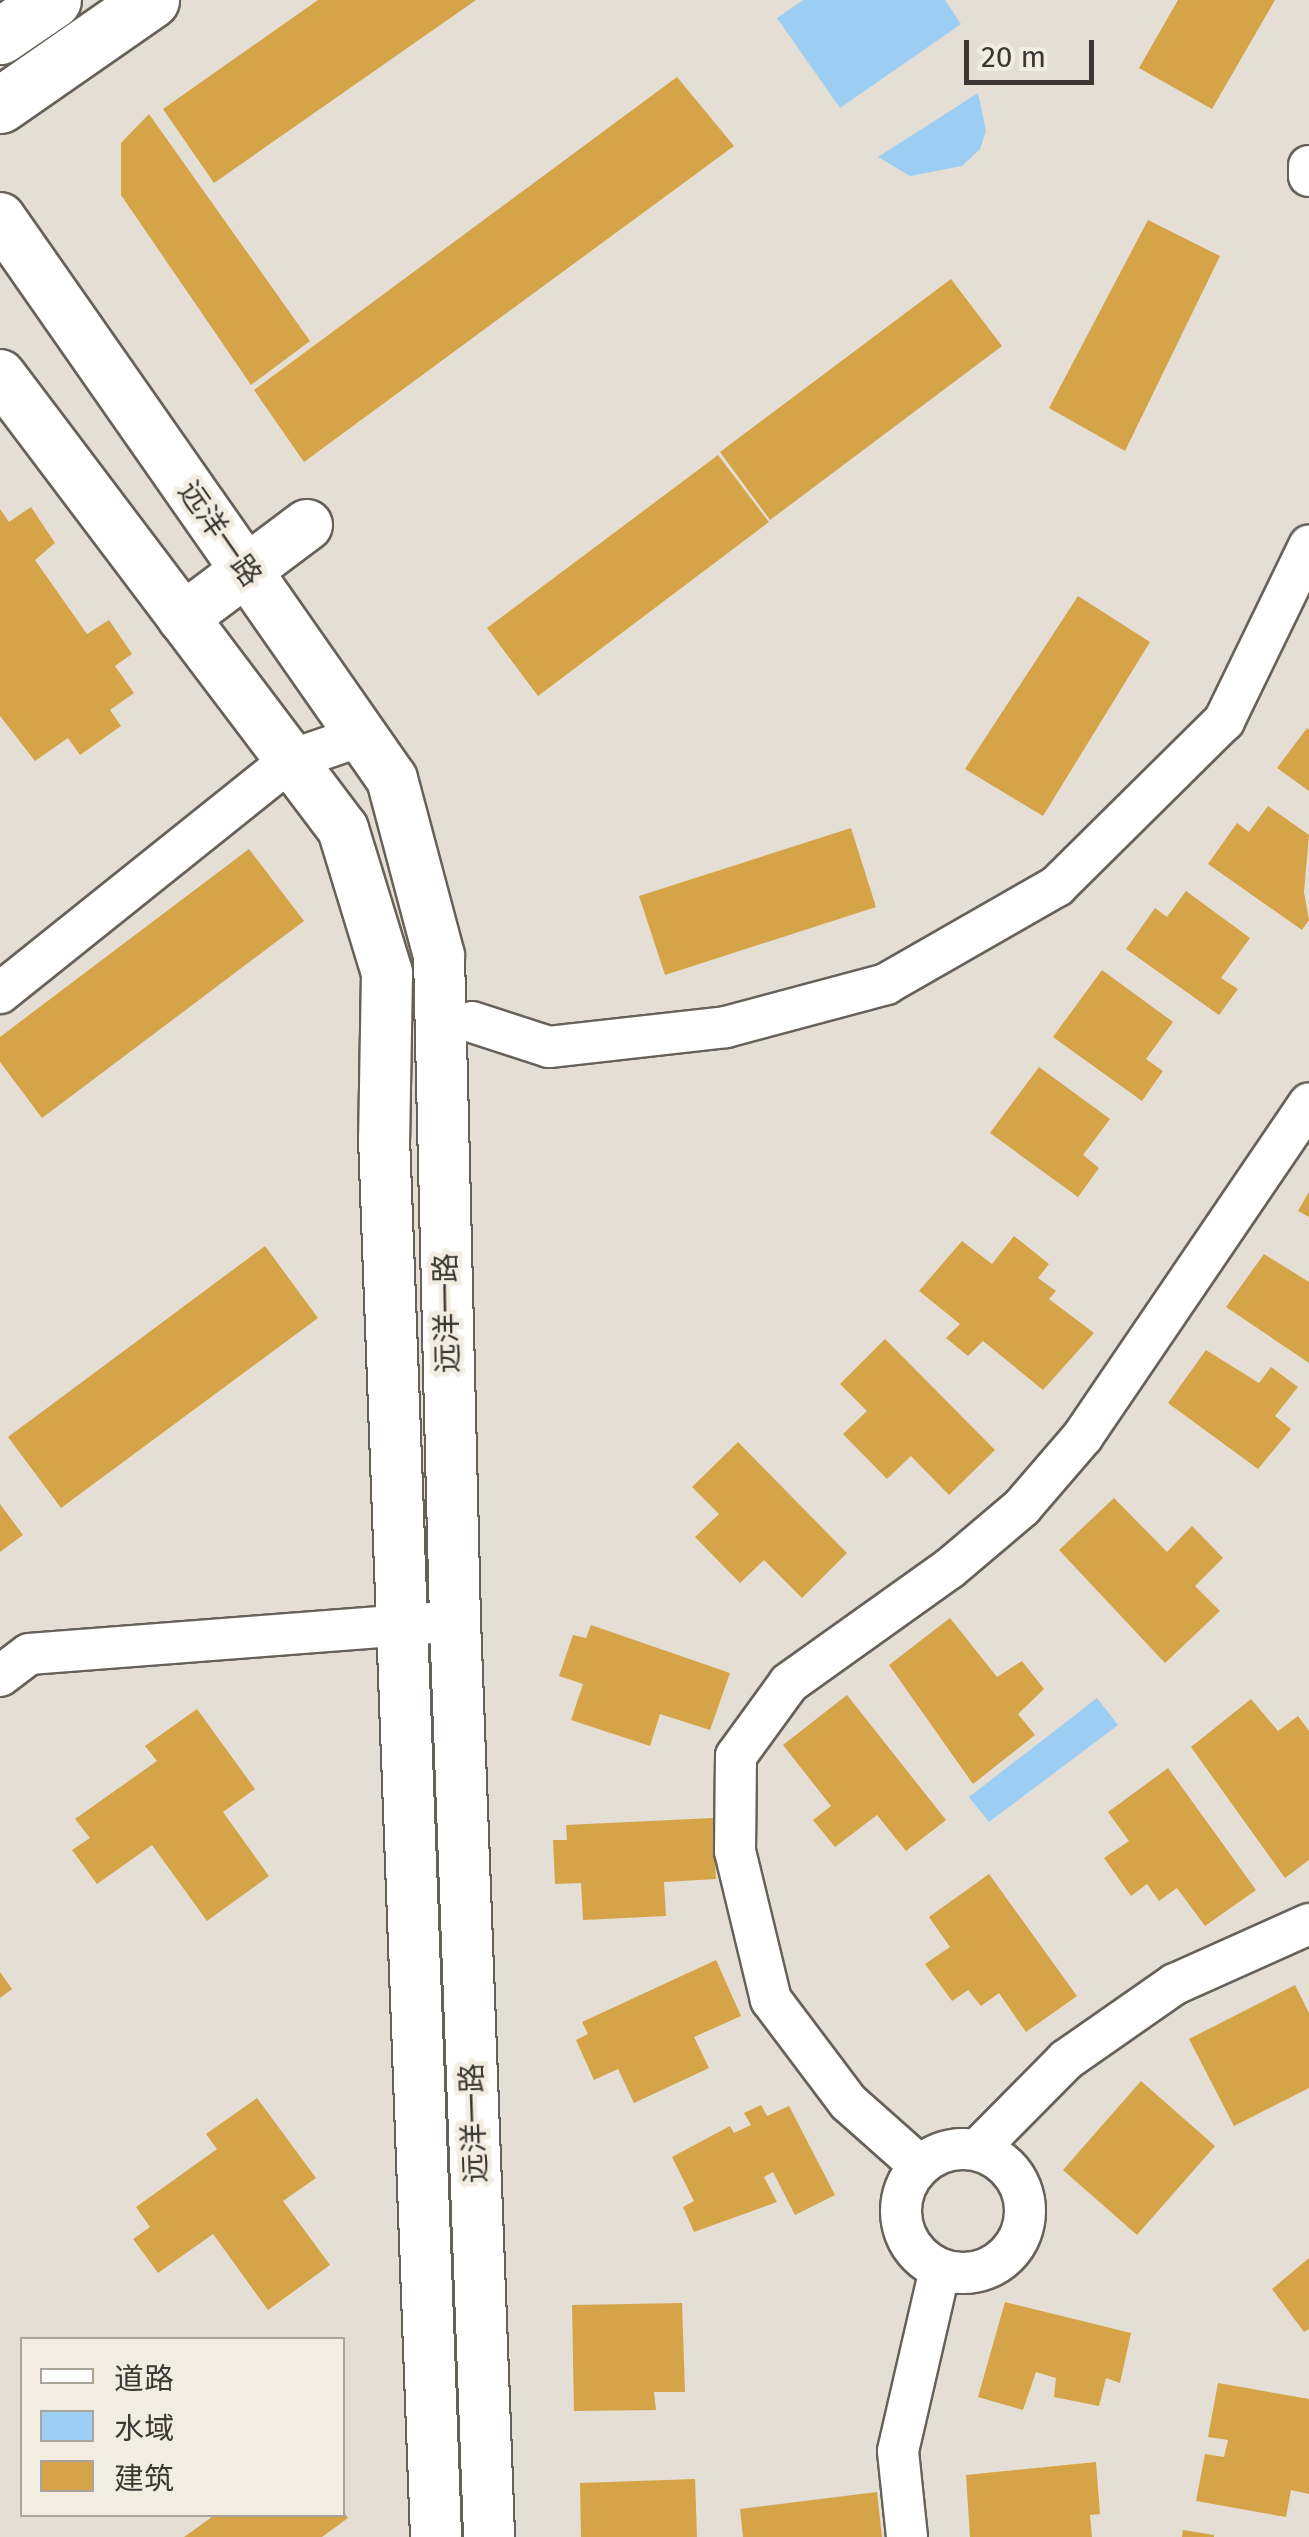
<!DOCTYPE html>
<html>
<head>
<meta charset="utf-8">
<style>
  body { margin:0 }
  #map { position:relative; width:1309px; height:2537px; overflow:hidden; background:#e4ded4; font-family:"Fira Sans","Noto Sans SC",sans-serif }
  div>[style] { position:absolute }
  .water>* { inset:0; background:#9bcef2 }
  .building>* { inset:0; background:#d5a448 }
  .roads { filter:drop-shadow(2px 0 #676259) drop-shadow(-2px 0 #676259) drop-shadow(0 2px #676259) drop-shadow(0 -2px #676259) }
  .minor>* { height:40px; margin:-20px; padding:0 20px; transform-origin:20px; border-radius:20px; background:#fff }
  .minor>.ring { margin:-20px; padding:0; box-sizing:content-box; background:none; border:40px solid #fff; border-radius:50% }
  .tertiary>* { height:50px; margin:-25px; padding:0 25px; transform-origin:25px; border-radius:25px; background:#fff }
  .secondary>* { height:55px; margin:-27.5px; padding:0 27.5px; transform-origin:27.5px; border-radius:27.5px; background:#fff }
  span { translate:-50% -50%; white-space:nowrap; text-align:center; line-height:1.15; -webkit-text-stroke:9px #f2ece1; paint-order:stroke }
  .street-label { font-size:30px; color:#3b3834 }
  .legend { position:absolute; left:20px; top:2337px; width:325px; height:180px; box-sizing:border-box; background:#f2ece1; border:2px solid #a9a49c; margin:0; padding:12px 18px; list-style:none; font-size:30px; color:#3b3834 }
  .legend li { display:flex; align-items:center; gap:20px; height:50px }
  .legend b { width:50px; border:2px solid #a9a49c }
  .scale { position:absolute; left:964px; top:40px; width:130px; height:45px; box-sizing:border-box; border:5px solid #3b3834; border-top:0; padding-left:12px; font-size:30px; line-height:35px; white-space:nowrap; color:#3b3834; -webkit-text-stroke:8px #f2ece1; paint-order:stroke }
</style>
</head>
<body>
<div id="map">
  <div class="water">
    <div style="clip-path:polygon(803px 0,945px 0,961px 24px,840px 108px,777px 18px)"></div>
    <div style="clip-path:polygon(978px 93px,986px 131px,980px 149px,962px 166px,910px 176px,878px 157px)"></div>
    <div style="clip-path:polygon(1097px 1698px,1118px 1725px,989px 1822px,969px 1797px)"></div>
  </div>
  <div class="building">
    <div style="clip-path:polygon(318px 0,476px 0,214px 183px,163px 109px)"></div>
    <div style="clip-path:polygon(1178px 0,1275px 0,1212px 109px,1139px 68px)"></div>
    <div style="clip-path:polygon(677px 77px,734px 146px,304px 462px,254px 390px)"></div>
    <div style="clip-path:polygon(149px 114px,310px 341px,251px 385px,121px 195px,121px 143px)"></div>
    <div style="clip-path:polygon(1148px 220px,1220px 256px,1125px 451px,1049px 408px)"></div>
    <div style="clip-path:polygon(951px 279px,1002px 346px,770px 520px,720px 452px)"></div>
    <div style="clip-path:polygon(718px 455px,769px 522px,538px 696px,487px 628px)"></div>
    <div style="clip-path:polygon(31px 507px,55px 543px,35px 560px,87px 634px,109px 620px,132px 654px,115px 666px,134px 693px,110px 710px,121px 726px,80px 755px,68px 738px,35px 761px,0 716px,0 509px,9px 522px)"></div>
    <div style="clip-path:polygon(1078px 596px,1150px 642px,1043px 816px,965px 769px)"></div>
    <div style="clip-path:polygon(1307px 728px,1309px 730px,1309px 791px,1277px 768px)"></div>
    <div style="clip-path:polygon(1268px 806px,1309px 835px,1304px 892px,1309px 920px,1302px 930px,1208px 864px,1237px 823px,1249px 832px)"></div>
    <div style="clip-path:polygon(851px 828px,876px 907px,665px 975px,639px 896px)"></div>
    <div style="clip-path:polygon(249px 849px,304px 921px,42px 1118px,0 1062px,0 1037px)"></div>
    <div style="clip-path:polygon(1186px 891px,1250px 938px,1221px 978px,1238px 989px,1219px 1015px,1126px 949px,1155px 908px,1167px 917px)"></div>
    <div style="clip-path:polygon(1102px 970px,1173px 1022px,1146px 1059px,1163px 1071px,1142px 1101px,1053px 1037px)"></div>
    <div style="clip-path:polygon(1039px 1067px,1110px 1119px,1083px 1155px,1099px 1168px,1078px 1197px,990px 1133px)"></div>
    <div style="clip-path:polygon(1309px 1192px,1309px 1217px,1298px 1211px)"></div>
    <div style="clip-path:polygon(1014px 1236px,1049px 1264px,1038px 1278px,1056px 1291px,1049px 1299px,1094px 1333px,1043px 1390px,983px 1341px,968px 1356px,946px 1338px,960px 1324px,919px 1291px,962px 1241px,992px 1264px)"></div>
    <div style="clip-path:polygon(265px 1246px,318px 1318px,61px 1508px,8px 1437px)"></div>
    <div style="clip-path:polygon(1264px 1254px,1309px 1282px,1309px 1363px,1226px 1307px)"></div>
    <div style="clip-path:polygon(885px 1339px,995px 1450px,949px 1495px,911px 1456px,887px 1479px,843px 1434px,867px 1411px,840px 1384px)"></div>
    <div style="clip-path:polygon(1206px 1350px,1259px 1383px,1271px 1367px,1298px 1387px,1275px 1416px,1291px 1429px,1258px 1469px,1168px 1403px)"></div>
    <div style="clip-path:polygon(738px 1442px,847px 1553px,802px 1598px,764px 1560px,740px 1583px,695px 1537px,719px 1514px,692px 1487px)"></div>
    <div style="clip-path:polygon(1114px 1498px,1167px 1552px,1192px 1526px,1223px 1558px,1195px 1586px,1220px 1611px,1165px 1663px,1059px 1550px)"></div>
    <div style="clip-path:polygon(0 1504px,23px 1535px,0 1552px)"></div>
    <div style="clip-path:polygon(950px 1618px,997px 1677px,1022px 1661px,1044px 1689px,1018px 1714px,1035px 1735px,973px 1784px,889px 1665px)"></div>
    <div style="clip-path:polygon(591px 1625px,730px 1673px,710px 1730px,660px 1714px,650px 1746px,571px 1720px,583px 1684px,559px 1676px,573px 1635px,586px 1638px)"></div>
    <div style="clip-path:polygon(847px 1695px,946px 1820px,906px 1851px,877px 1815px,835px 1847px,813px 1820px,831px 1806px,783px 1745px)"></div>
    <div style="clip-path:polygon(1251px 1699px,1278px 1731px,1298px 1716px,1309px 1731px,1309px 1860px,1285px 1878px,1191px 1747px)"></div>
    <div style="clip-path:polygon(197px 1709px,255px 1789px,223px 1812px,269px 1876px,207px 1921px,152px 1845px,97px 1884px,72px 1850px,90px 1838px,75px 1819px,157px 1761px,145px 1746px)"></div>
    <div style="clip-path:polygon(1168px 1768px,1256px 1890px,1205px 1926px,1177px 1888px,1159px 1901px,1147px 1884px,1131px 1896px,1104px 1858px,1129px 1841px,1108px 1812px)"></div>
    <div style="clip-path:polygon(713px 1818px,716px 1879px,664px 1882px,666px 1916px,583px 1920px,581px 1883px,555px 1884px,553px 1840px,567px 1840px,566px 1825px)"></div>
    <div style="clip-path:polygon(989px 1874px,1077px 1996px,1026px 2032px,999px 1993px,981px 2006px,968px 1990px,952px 2001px,925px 1964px,950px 1947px,929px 1917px)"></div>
    <div style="clip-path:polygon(716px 1960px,741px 2016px,694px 2037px,709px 2068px,634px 2103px,618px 2069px,594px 2080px,576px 2040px,588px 2034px,582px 2022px)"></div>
    <div style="clip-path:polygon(0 1972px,12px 1989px,0 1998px)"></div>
    <div style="clip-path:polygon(1295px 1985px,1309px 2013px,1309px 2088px,1234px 2126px,1189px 2039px)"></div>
    <div style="clip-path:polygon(1141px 2081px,1215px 2146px,1137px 2235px,1063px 2170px)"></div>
    <div style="clip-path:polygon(257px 2098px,316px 2178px,283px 2201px,330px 2265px,268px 2310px,213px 2234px,158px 2273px,133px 2239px,150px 2227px,136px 2207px,217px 2149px,206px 2134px)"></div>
    <div style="clip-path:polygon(761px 2105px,767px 2116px,789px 2106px,835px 2195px,795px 2215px,773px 2172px,764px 2177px,777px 2202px,694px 2232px,683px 2207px,694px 2201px,672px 2157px,730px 2126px,734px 2133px,751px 2125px,744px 2113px)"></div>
    <div style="clip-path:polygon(1309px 2258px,1309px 2329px,1304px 2332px,1272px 2289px)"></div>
    <div style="clip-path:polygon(1005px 2302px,1131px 2333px,1120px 2383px,1106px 2378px,1099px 2406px,1054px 2397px,1056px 2378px,1036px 2372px,1023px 2410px,978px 2397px)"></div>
    <div style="clip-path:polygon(682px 2303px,685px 2392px,654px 2392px,656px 2410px,574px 2411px,572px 2305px)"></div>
    <div style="clip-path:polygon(1218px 2383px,1309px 2399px,1309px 2494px,1291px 2490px,1286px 2517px,1196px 2501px,1205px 2454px,1224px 2457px,1228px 2440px,1208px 2437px)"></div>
    <div style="clip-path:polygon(1096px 2462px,1100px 2514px,1090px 2515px,1092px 2537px,970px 2537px,966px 2475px)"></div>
    <div style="clip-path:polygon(695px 2479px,697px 2537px,581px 2537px,580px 2483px)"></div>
    <div style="clip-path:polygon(877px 2492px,882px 2537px,743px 2537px,740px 2509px)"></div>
    <div style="clip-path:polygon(342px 2510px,348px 2518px,322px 2537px,184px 2537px,216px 2514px)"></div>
    <div style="clip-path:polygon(1183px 2530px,1214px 2535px,1214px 2537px,1182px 2537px)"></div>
  </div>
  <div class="roads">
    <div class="minor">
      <div style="left:1309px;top:166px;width:10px;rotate:90deg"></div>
      <div style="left:0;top:993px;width:373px;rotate:-38.7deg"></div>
      <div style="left:291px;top:760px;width:74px;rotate:-18.9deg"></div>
      <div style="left:472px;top:1022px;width:81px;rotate:18deg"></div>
      <div style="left:549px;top:1047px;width:178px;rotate:-6.4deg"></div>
      <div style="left:726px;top:1027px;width:166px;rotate:-15deg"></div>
      <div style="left:886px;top:984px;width:197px;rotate:-29.8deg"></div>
      <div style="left:1057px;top:886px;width:235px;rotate:-44.7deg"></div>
      <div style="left:1224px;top:721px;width:195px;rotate:-64.1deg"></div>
      <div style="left:0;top:1676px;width:36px;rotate:-37deg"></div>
      <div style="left:29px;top:1654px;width:404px;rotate:-4.4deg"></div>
      <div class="ring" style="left:901px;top:2149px;width:84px;height:84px"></div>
      <div style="left:977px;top:2150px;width:127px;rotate:-45.3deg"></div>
      <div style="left:1066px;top:2060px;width:133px;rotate:-34.9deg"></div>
      <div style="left:1175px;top:1984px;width:147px;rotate:-24.1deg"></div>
      <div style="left:920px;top:2166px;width:96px;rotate:-138.4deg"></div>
      <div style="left:848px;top:2102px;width:128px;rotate:-127deg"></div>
      <div style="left:771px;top:2000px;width:153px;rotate:-103.6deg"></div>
      <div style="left:735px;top:1851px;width:95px;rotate:-89.4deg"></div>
      <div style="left:736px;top:1756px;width:90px;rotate:-54deg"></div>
      <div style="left:789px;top:1683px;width:196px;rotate:-35.5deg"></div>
      <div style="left:949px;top:1569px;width:96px;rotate:-40.3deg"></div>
      <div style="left:1022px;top:1507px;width:94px;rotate:-49.3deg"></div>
      <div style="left:1083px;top:1436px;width:402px;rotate:-55.8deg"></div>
      <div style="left:907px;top:2537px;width:86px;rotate:-96deg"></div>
      <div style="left:898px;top:2451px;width:187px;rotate:-77deg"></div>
    </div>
    <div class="tertiary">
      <div style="left:0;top:218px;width:684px;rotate:55.06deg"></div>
      <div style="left:392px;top:779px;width:183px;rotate:75.1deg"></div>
      <div style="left:439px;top:956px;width:665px;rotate:88.62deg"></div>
      <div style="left:455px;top:1621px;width:917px;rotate:87.87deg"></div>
      <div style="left:0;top:375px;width:569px;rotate:52.93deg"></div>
      <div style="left:343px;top:829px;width:151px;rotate:73deg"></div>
      <div style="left:387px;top:973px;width:165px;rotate:91deg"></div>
      <div style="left:384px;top:1138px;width:1400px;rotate:87.87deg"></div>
      <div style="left:183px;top:618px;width:155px;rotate:-36.9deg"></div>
    </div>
    <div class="secondary">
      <div style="left:0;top:36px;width:64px;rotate:-34.2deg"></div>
      <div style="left:0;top:105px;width:184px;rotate:-34.8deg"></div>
    </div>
  </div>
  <div class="street-label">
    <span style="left:220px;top:534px;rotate:55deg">远洋一路</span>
    <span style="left:447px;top:1313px;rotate:-91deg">远洋一路</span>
    <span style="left:474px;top:2123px;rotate:-92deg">远洋一路</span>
  </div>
  <ul class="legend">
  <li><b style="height:12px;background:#fff"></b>道路</li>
  <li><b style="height:28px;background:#9bcef2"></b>水域</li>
  <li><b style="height:28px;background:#d5a448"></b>建筑</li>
  </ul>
  <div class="scale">20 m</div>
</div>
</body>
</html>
